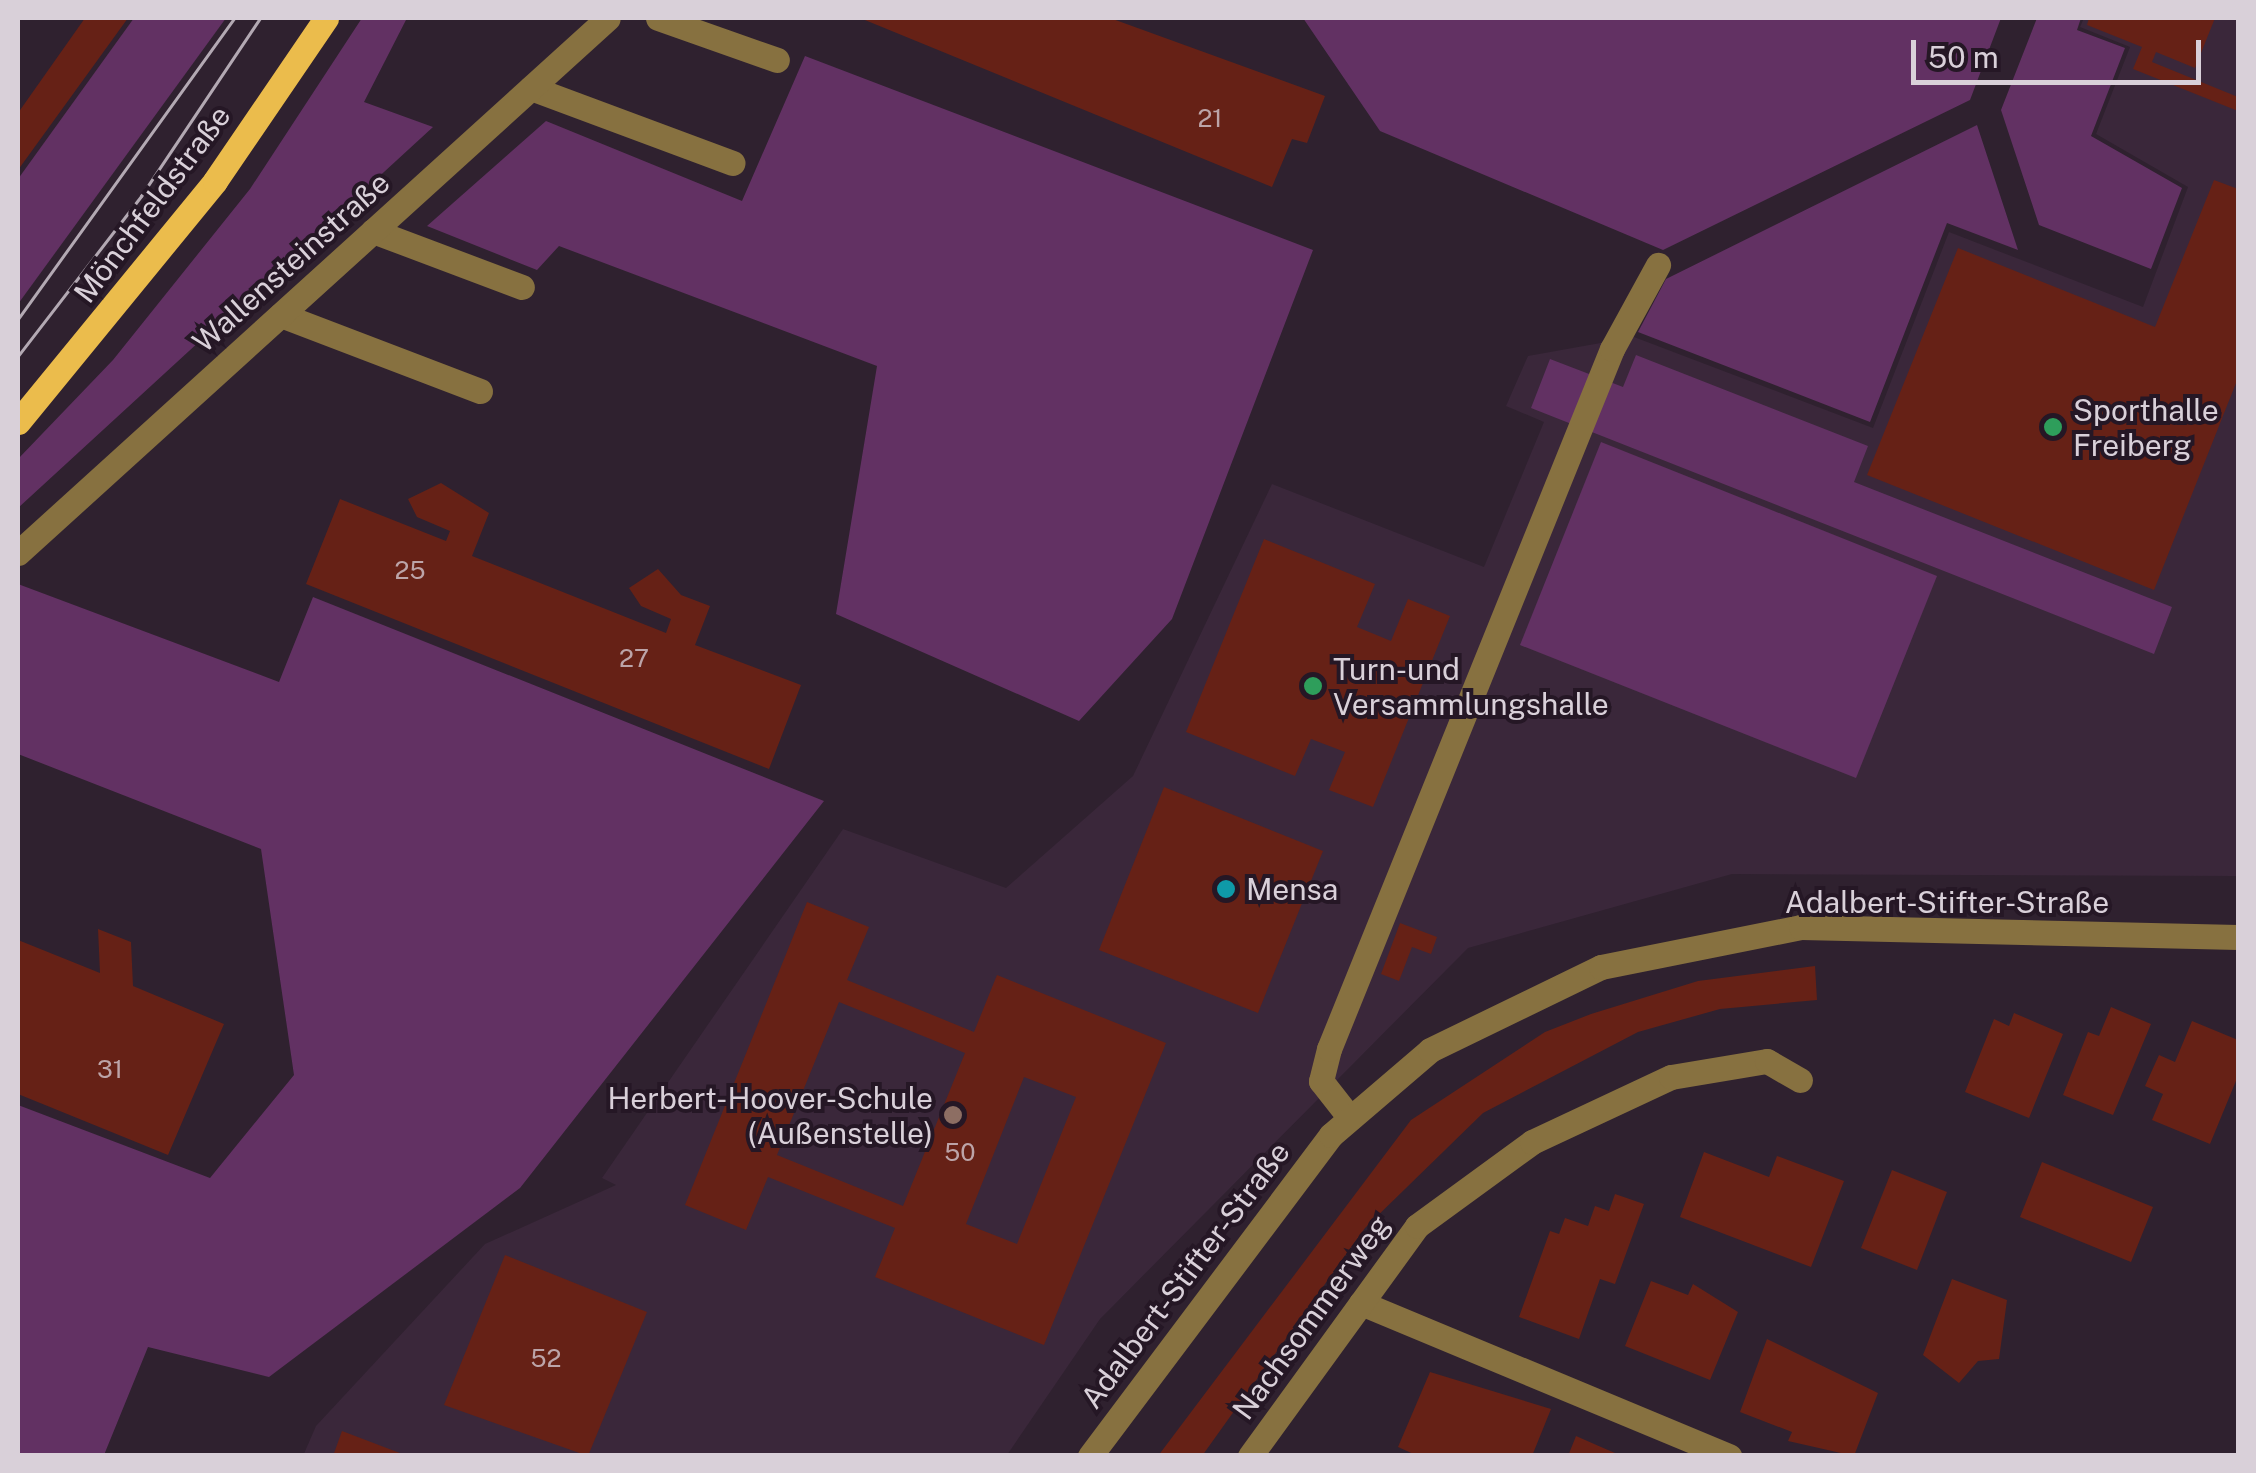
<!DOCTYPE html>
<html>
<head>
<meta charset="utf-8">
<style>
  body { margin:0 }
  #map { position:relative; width:2256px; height:1473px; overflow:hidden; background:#2f212f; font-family:"Public Sans",sans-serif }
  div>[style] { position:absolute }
  .built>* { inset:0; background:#3a273a }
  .green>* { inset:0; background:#623163 }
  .building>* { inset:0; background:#662116 }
  .minor>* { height:25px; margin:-12.5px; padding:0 12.5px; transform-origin:12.5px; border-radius:12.5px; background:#877140 }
  .major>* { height:25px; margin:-12.5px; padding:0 12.5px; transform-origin:12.5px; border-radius:12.5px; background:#ebbc4c }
  .tram>* { height:2.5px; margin:-1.25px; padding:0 1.25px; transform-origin:1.25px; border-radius:1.25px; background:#b3a9b3 }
  .dots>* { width:28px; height:28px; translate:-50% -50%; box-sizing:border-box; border:5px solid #251725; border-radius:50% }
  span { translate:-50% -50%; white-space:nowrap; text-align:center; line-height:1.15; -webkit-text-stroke:8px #251725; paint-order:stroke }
  .number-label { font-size:25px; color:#bca4a8 }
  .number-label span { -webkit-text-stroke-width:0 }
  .street-label { font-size:30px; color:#d9d0d9 }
  .poi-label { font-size:30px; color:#d9d0d9 }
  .left { translate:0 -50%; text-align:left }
  .right { translate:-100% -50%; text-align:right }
  .frame { position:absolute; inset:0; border:20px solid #d9d0d9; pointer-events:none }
  .scale { position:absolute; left:1911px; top:40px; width:290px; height:45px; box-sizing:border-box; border:5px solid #d9d0d9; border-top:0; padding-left:12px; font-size:30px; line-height:35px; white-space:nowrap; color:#d9d0d9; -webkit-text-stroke:8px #251725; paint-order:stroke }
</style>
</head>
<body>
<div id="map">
  <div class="built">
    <div style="clip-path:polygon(2084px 18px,2238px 18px,2238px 876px,1732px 874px,1468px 948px,1100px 1319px,1007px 1455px,303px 1456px,316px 1426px,485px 1244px,616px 1185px,602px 1178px,843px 829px,1006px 888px,1133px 776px,1272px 484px,1484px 567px,1544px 422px,1506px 406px,1528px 356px,1634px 337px,1873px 428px,1949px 232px,2143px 307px,2188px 187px,2096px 134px,2130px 47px,2080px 27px)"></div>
  </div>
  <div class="green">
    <div style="clip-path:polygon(134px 18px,226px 18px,18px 304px,18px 179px)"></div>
    <div style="clip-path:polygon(362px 18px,407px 18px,364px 102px,433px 127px,18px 508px,18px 459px,113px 360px,250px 189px)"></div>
    <div style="clip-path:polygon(1303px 18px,1302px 18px,2001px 18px,1970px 100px,1663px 250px,1380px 131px)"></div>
    <div style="clip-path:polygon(2037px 18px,2081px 18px,2077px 30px,2125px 48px,2091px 136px,2182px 188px,2151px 269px,2039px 225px,2001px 110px)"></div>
    <div style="clip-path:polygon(805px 56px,1313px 250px,1172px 619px,1079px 721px,836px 614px,877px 366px,559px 246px,537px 270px,427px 226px,546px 121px,742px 201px)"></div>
    <div style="clip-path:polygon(1977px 125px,2018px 250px,1947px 223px,1870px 422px,1638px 332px,1666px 279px)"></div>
    <div style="clip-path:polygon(1636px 355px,1868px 446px,1854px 482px,2172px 607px,2154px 654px,1531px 408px,1550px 359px,1623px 387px)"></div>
    <div style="clip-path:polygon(1601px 442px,1937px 576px,1856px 778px,1520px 645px)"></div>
    <div style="clip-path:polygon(18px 584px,279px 682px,313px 597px,824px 801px,520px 1188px,269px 1377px,148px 1347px,104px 1455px,18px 1455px,18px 1105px,210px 1178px,294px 1075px,261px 849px,18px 754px)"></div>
  </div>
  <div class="building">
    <div style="clip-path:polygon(85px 18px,128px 18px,18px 170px,18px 113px)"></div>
    <div style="clip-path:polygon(860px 18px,1110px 18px,1325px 96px,1307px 143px,1292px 139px,1272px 187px)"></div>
    <div style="clip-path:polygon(2089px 18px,2215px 18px,2195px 68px,2156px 52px,2152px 62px,2238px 97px,2238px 111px,2133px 69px,2142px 47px,2087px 25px)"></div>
    <div style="clip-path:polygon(2214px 180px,2238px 189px,2238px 378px,2154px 590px,1867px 475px,1958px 248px,2155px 327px)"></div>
    <div style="clip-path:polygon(441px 483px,489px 513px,472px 556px,666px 633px,671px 619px,641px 606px,629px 588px,658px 569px,681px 595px,710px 606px,695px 645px,801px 685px,769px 769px,306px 584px,340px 499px,446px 541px,450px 531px,417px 517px,408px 499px)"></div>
    <div style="clip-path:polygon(1264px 539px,1375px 584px,1357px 627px,1391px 641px,1408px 599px,1450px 616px,1373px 807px,1329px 790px,1345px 752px,1332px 747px,1311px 739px,1295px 776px,1186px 732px)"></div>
    <div style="clip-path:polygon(1164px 787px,1323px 851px,1258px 1013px,1099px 950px)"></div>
    <div style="clip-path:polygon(evenodd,807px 902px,869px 927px,847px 980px,974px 1032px,997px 975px,1166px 1043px,1044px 1345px,875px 1277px,895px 1228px,768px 1177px,746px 1230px,685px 1205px,807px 902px,839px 1002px,965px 1053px,903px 1206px,777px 1155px,839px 1002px,807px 902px,1024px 1077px,1076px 1097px,1017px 1244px,966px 1224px,1024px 1077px)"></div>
    <div style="clip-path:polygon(1400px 923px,1437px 937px,1431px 954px,1412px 947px,1399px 981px,1381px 974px)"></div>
    <div style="clip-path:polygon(98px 929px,131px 942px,133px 986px,224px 1024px,168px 1155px,18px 1094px,18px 940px,100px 973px)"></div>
    <div style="clip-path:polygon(1815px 966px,1817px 1000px,1720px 1009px,1638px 1032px,1483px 1113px,1365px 1228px,1202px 1456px,1158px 1456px,1411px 1120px,1545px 1032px,1591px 1014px,1698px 981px)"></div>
    <div style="clip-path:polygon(2111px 1007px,2151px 1024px,2113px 1115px,2063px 1095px,2088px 1032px,2099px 1036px)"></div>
    <div style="clip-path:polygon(2014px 1013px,2063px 1034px,2029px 1118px,1965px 1092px,1994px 1019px,2009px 1026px)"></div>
    <div style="clip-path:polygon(2192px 1021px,2238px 1040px,2238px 1076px,2210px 1144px,2152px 1120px,2163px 1094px,2145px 1086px,2159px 1055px,2175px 1062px)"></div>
    <div style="clip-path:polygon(1704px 1152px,1769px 1177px,1777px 1156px,1844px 1181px,1811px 1267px,1680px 1217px)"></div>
    <div style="clip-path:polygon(2042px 1162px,2153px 1207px,2131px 1262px,2020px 1217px)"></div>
    <div style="clip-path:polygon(1892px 1170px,1947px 1192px,1917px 1270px,1861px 1248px)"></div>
    <div style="clip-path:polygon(1615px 1194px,1644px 1204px,1615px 1284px,1600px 1279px,1579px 1339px,1519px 1317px,1550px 1231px,1559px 1234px,1565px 1218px,1588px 1226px,1595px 1206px,1609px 1211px)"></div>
    <div style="clip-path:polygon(505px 1255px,647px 1312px,588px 1456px,444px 1405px)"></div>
    <div style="clip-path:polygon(1952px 1279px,2007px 1300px,1999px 1359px,1978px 1361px,1959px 1383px,1923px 1355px)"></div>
    <div style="clip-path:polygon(1651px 1281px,1688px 1295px,1693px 1284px,1738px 1312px,1710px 1380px,1625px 1346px)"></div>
    <div style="clip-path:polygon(1767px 1339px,1878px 1393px,1854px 1456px,1788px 1441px,1792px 1432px,1740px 1412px)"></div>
    <div style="clip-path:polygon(1430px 1372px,1551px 1409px,1532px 1456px,1418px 1456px,1398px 1447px)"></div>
    <div style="clip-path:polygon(342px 1431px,405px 1455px,405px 1456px,333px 1456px)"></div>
    <div style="clip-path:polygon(1576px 1436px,1601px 1447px,1622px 1456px,1568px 1456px)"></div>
  </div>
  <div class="minor">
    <div style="left:658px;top:18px;width:126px;rotate:19.4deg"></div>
    <div style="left:531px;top:88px;width:215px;rotate:20.4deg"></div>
    <div style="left:373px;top:231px;width:159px;rotate:20.6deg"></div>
    <div style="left:281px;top:315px;width:213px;rotate:20.9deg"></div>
    <div style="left:18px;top:553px;width:796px;rotate:-42.2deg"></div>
    <div style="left:1350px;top:1118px;width:47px;rotate:-128.1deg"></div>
    <div style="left:1321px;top:1081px;width:33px;rotate:-76deg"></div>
    <div style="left:1329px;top:1049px;width:755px;rotate:-67.99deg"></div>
    <div style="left:1612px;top:349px;width:96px;rotate:-61.3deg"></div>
    <div style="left:1361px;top:1303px;width:399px;rotate:22.6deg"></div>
    <div style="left:1090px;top:1456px;width:401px;rotate:-53.1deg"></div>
    <div style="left:1331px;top:1135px;width:130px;rotate:-40.6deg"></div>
    <div style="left:1430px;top:1050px;width:190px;rotate:-25.9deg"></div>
    <div style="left:1601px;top:967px;width:204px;rotate:-11.3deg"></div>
    <div style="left:1801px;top:927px;width:437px;rotate:1.3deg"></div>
    <div style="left:1250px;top:1456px;width:284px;rotate:-54deg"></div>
    <div style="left:1417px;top:1226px;width:142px;rotate:-36.1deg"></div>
    <div style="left:1532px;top:1142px;width:153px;rotate:-25.1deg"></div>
    <div style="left:1671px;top:1077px;width:97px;rotate:-9.5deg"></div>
    <div style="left:1767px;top:1061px;width:38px;rotate:30deg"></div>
  </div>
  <div class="major">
    <div style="left:18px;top:422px;width:311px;rotate:-50.7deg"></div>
    <div style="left:215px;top:181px;width:197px;rotate:-55.7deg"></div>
  </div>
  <div class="tram">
    <div style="left:18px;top:319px;width:370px;rotate:-54.3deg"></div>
    <div style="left:18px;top:356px;width:202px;rotate:-52.4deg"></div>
    <div style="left:141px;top:196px;width:214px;rotate:-56.2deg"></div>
  </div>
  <div class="dots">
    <div style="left:2053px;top:427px;background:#2e9e5b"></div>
    <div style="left:1313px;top:686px;background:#2e9e5b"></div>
    <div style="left:1226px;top:889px;background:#0f9aa8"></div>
    <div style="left:953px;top:1115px;background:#8d6e63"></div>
  </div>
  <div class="number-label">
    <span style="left:1210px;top:118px">21</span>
    <span style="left:410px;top:570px">25</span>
    <span style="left:634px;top:658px">27</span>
    <span style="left:110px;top:1069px">31</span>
    <span style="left:960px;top:1152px">50</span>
    <span style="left:546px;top:1358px">52</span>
  </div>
  <div class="street-label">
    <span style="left:152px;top:204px;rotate:-53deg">Mönchfeldstraße</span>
    <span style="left:291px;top:262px;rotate:-42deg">Wallensteinstraße</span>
    <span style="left:1947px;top:902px">Adalbert-Stifter-Straße</span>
    <span style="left:1185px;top:1275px;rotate:-53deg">Adalbert-Stifter-Straße</span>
    <span style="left:1311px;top:1317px;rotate:-54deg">Nachsommerweg</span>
  </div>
  <div class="poi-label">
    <span class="left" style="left:2073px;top:427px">Sporthalle<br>Freiberg</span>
    <span class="left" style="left:1333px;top:686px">Turn-und<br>Versammlungshalle</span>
    <span class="left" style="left:1246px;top:889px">Mensa</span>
    <span class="right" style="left:933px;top:1115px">Herbert-Hoover-Schule<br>(Außenstelle)</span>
  </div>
  <div class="frame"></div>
  <div class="scale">50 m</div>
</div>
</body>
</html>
